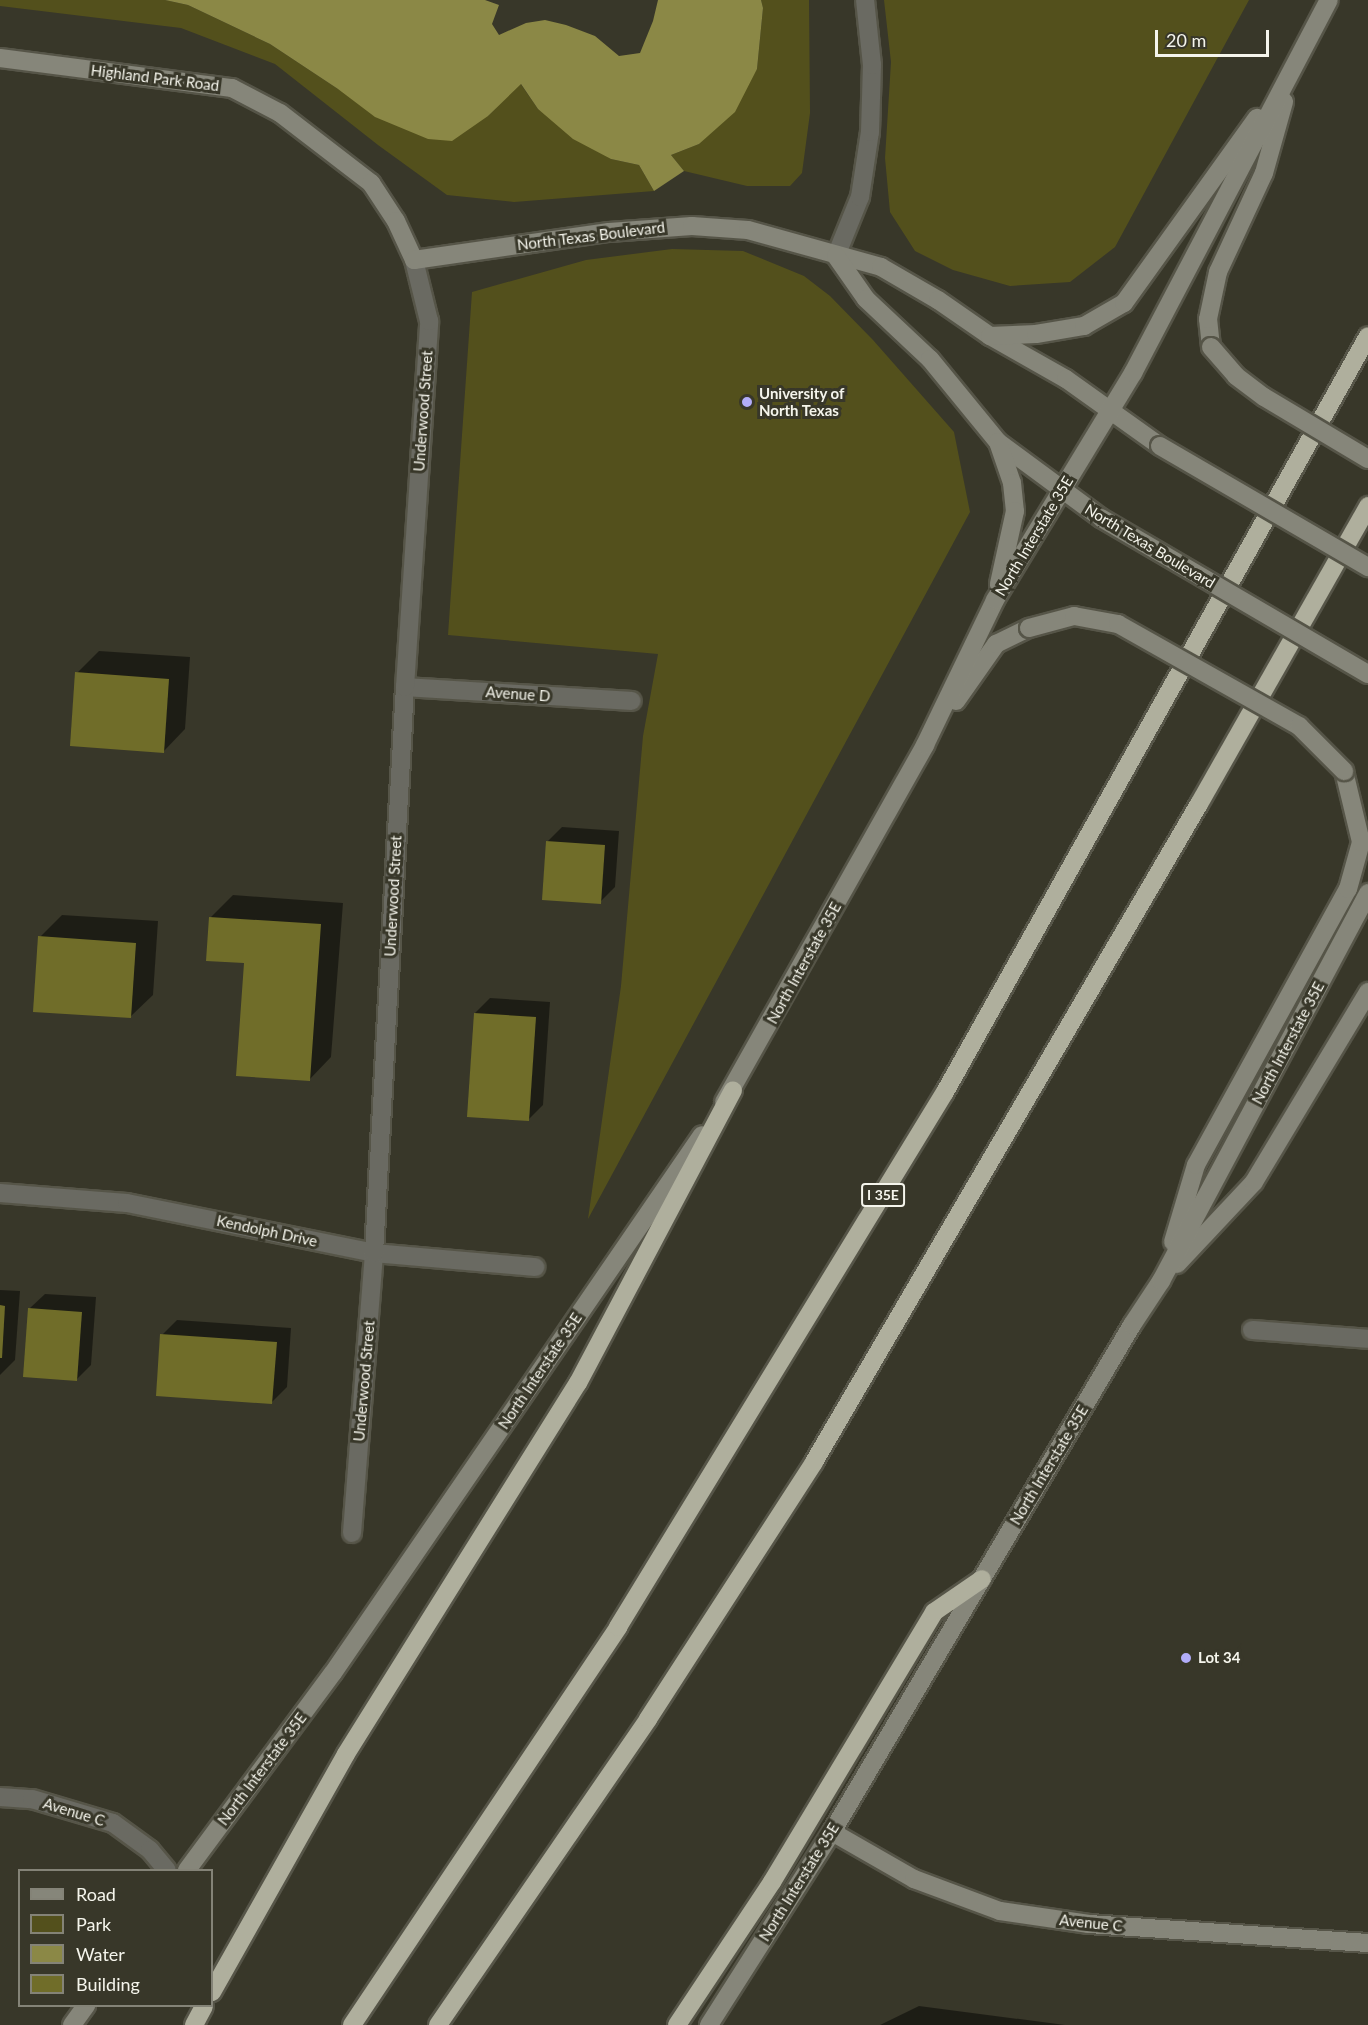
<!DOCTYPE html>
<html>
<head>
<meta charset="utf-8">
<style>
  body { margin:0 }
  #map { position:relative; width:1368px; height:2025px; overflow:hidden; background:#383729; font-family:Lato,sans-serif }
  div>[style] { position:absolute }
  .green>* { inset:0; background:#53501c }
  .water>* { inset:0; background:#8b8846 }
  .shadow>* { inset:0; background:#0007 }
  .building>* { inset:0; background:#706d29 }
  .roads { filter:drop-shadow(2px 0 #565548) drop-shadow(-2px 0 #565548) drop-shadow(0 2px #565548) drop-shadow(0 -2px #565548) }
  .street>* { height:18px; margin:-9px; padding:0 9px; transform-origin:9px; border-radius:9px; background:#6a6a62 }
  .secondary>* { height:18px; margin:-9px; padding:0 9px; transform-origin:9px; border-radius:9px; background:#86867a }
  .highway>* { height:18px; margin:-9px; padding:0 9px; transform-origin:9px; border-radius:9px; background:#afaf9d }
  .bridges { filter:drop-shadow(2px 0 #565548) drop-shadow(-2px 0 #565548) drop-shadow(0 2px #565548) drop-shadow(0 -2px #565548) }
  .secondary-bridge>* { height:18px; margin:-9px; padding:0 9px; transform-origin:9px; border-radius:9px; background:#86867a }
  .dots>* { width:16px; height:16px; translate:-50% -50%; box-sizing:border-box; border:3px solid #383729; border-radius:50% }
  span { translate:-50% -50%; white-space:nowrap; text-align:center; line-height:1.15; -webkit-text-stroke:6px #383729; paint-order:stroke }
  .shield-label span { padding:2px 4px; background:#383729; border:2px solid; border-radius:4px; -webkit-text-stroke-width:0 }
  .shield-label { font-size:14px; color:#f5f5ec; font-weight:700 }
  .street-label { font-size:15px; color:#f5f5ec }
  .poi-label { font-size:15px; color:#f5f5ec; font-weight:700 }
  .left { translate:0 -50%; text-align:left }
  .legend { position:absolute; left:18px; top:1869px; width:195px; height:138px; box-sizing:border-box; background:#383729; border:2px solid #848377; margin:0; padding:8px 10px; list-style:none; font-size:18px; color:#f5f5ec }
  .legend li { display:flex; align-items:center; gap:12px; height:30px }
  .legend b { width:30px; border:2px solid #848377 }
  .scale { position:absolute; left:1155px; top:30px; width:114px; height:27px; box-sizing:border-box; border:3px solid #f5f5ec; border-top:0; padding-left:8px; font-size:18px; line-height:21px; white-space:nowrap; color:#f5f5ec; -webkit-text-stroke:4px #383729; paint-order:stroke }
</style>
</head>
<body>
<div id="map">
  <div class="green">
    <div style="clip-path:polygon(0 0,165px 0,188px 5px,270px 44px,338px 89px,488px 116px,520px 83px,538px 109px,611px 159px,639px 165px,654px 191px,514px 202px,447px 195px,378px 145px,275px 64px,181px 28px,0 6px)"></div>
    <div style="clip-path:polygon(761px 0,809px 0,810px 113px,802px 173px,790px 186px,747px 186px,684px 171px,671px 155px,699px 144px,757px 69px,763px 8px)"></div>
    <div style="clip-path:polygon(884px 0,1249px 0,1115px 247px,1070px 282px,1010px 286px,953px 270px,915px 251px,890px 212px,885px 158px,891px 62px)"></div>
    <div style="clip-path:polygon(672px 249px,743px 251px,804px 276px,830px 296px,873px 340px,954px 432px,970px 512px,588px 1219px,621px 986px,643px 736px,658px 654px,448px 635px,472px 292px,586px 260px)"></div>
  </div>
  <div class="water">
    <div style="clip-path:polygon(165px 0,485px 0,499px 5px,492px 24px,499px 35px,526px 23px,545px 20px,566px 25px,595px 36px,619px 56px,640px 53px,653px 21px,658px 0,761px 0,763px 8px,757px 69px,735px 112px,699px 144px,671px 155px,684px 171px,654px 191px,639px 165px,611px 159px,573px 139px,538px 109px,521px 84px,488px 116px,452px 141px,428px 139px,375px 117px,338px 89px,270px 44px,188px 5px)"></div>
  </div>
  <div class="shadow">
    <div style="clip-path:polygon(99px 651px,190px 657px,185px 729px,163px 752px,77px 673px)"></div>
    <div style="clip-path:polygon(562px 827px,619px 831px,615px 887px,600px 902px,547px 842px)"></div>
    <div style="clip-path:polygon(233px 895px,343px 903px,331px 1057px,309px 1080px,246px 962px,211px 917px)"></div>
    <div style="clip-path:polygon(62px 915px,158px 921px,153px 995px,130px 1017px,40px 937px)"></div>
    <div style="clip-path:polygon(490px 998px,550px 1002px,543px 1105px,528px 1120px,475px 1013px)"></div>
    <div style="clip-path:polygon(0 1290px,20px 1291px,15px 1360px,0 1375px)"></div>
    <div style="clip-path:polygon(45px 1294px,96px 1297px,91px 1365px,76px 1380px,30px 1308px)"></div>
    <div style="clip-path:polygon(177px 1320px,291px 1328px,287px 1387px,272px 1402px,162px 1335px)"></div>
    <div style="clip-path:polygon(919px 2006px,1065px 2025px,880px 2025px)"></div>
  </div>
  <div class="building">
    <div style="clip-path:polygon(75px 672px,169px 679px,164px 753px,70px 746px)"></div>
    <div style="clip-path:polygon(546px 841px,605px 845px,601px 904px,542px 900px)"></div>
    <div style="clip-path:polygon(209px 917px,321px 924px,310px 1081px,236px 1076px,244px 963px,206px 961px)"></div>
    <div style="clip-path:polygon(38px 936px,136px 943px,131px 1018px,33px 1012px)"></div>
    <div style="clip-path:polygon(474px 1013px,536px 1017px,529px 1121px,467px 1117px)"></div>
    <div style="clip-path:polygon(0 1305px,5px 1306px,2px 1358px,0 1358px)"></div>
    <div style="clip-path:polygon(28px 1308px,82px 1312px,77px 1381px,23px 1377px)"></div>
    <div style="clip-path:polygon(160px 1334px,277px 1342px,272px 1404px,156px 1396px)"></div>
  </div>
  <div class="roads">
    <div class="street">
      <div style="left:836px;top:256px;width:64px;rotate:-67.9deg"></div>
      <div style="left:860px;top:197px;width:66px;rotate:-81.3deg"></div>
      <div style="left:870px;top:132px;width:67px;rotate:-88.3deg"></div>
      <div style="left:872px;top:65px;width:65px;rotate:-96.1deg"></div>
      <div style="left:405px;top:687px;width:227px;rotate:3.5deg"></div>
      <div style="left:0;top:1193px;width:127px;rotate:4.5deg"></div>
      <div style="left:127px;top:1203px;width:252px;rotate:11.4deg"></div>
      <div style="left:374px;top:1253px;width:162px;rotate:5deg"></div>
      <div style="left:1252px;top:1330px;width:116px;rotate:4.4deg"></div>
      <div style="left:352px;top:1533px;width:281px;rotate:-85.5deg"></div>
      <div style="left:374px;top:1253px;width:567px;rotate:-86.87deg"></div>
      <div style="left:405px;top:687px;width:367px;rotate:-86.2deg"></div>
      <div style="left:429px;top:321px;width:63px;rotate:-103.8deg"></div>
      <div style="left:0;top:1797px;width:32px;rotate:4deg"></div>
      <div style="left:32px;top:1799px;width:84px;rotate:16.5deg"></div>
      <div style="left:113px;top:1823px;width:46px;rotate:36.1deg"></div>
      <div style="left:150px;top:1850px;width:26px;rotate:50deg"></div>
    </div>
    <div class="secondary">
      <div style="left:0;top:58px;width:234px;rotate:7.4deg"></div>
      <div style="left:232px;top:88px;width:54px;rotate:27.5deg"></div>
      <div style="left:280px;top:113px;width:115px;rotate:37.6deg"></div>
      <div style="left:371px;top:183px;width:45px;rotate:56.7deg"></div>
      <div style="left:396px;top:221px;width:43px;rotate:65.2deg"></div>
      <div style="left:414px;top:260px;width:197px;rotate:-8.2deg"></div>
      <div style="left:609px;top:232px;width:83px;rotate:-4.1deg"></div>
      <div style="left:692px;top:226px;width:56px;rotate:4.1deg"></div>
      <div style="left:748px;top:230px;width:138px;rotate:15.5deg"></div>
      <div style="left:881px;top:267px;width:66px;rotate:30.1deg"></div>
      <div style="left:938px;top:300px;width:63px;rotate:34.7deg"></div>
      <div style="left:990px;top:336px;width:87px;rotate:29.5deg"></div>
      <div style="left:1066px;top:379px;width:115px;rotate:35.5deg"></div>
      <div style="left:836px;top:256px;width:52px;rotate:55.1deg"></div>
      <div style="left:866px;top:299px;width:88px;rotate:43.2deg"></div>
      <div style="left:930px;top:359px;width:107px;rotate:50.7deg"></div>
      <div style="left:998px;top:442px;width:128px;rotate:36.4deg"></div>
      <div style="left:990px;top:336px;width:46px;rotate:-2.5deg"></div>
      <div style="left:1036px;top:334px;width:49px;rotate:-9.5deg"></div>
      <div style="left:1084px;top:326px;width:46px;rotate:-29.9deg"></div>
      <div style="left:1124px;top:303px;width:228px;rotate:-54.3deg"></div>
      <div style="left:1211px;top:347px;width:28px;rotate:-96deg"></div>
      <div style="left:1208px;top:319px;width:48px;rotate:-78deg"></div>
      <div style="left:1218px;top:272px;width:109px;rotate:-65.1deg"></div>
      <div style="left:1264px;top:173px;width:74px;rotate:-74.3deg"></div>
      <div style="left:998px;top:442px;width:43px;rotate:71.1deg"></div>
      <div style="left:1012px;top:483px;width:28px;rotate:84deg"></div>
      <div style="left:1015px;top:511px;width:75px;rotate:102.4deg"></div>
      <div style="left:956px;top:701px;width:70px;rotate:-54.9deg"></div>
      <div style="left:996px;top:644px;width:37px;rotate:-26deg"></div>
      <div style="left:724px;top:1102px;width:410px;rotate:-60.6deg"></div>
      <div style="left:925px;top:745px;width:161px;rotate:-64.2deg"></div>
      <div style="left:995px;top:600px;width:266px;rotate:-58.7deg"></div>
      <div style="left:1133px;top:373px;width:421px;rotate:-62.3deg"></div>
      <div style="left:1173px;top:1242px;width:80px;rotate:-73.4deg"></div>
      <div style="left:1196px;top:1165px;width:315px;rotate:-61.2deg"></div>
      <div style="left:1348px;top:889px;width:49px;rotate:-74.5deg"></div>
      <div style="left:1361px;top:842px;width:73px;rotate:-103.5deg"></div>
      <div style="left:1177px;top:1264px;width:112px;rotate:-46.8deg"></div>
      <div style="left:1254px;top:1182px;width:222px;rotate:-59deg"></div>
      <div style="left:832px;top:1832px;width:95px;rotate:29.8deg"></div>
      <div style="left:914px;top:1879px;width:92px;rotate:20.4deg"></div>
      <div style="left:1000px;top:1911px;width:90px;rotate:8.3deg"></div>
      <div style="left:1089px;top:1924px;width:280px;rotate:3.9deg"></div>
      <div style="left:187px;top:1870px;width:245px;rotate:-53.5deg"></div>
      <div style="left:333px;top:1673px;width:652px;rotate:-55.55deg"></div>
      <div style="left:72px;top:2025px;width:24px;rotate:-54deg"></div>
      <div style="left:709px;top:2025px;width:229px;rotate:-57.5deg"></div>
      <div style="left:832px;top:1832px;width:589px;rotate:-59.39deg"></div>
      <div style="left:1132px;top:1325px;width:53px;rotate:-56.6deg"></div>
      <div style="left:1161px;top:1281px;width:440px;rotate:-61.9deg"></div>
    </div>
    <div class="highway">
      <div style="left:212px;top:1992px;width:273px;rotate:-60.6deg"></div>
      <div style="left:346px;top:1754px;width:438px;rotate:-58deg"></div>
      <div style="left:578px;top:1383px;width:331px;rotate:-62.1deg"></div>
      <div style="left:194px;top:2025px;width:21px;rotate:-62deg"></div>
      <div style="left:352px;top:2025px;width:479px;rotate:-56.2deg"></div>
      <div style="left:618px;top:1627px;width:627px;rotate:-58.57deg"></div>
      <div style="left:945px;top:1092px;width:866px;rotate:-60.77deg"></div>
      <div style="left:438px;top:2025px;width:371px;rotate:-55.5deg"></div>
      <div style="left:648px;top:1719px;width:306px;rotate:-57.1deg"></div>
      <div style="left:814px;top:1462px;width:762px;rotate:-59.67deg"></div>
      <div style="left:1199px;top:804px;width:343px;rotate:-60.4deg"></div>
      <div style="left:677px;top:2025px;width:172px;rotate:-56.4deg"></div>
      <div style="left:772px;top:1882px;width:315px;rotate:-59deg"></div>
      <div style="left:934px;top:1612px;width:58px;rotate:-34.5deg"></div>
    </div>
  </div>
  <div class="bridges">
    <div class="secondary-bridge">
      <div style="left:1211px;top:347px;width:38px;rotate:49deg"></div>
      <div style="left:1236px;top:376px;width:35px;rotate:37deg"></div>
      <div style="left:1264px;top:397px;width:121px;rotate:30.8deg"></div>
      <div style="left:1160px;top:446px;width:241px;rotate:30.2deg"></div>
      <div style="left:1101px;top:518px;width:309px;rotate:30.3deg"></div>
      <div style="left:1029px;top:628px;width:47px;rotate:-14.9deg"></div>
      <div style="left:1074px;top:616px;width:45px;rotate:10.3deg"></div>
      <div style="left:1118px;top:624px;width:208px;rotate:29.4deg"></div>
      <div style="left:1299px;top:726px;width:64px;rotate:45deg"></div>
    </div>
  </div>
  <div class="dots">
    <div style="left:747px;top:402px;background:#b2adf9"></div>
    <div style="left:1186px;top:1658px;background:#b2adf9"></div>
  </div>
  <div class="shield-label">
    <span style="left:883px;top:1195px">I 35E</span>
  </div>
  <div class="street-label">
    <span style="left:155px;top:78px;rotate:7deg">Highland Park Road</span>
    <span style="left:591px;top:236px;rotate:-7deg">North Texas Boulevard</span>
    <span style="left:423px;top:411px;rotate:-86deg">Underwood Street</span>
    <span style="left:1034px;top:536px;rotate:-59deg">North Interstate 35E</span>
    <span style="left:1150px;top:546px;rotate:31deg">North Texas Boulevard</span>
    <span style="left:518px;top:694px;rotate:4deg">Avenue D</span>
    <span style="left:393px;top:896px;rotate:-87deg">Underwood Street</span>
    <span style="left:804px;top:963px;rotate:-61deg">North Interstate 35E</span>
    <span style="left:1288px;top:1043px;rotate:-62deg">North Interstate 35E</span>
    <span style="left:267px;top:1231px;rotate:12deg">Kendolph Drive</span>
    <span style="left:540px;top:1371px;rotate:-56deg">North Interstate 35E</span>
    <span style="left:364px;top:1381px;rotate:-85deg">Underwood Street</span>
    <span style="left:1049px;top:1465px;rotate:-59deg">North Interstate 35E</span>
    <span style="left:262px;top:1769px;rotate:-53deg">North Interstate 35E</span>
    <span style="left:74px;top:1812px;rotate:17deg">Avenue C</span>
    <span style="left:799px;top:1882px;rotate:-58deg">North Interstate 35E</span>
    <span style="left:1091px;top:1923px;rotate:6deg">Avenue C</span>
  </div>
  <div class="poi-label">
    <span class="left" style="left:759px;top:402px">University of<br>North Texas</span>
    <span class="left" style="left:1198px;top:1658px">Lot 34</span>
  </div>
  <ul class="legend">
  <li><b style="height:8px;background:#86867a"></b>Road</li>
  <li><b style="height:16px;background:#53501c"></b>Park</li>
  <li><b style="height:16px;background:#8b8846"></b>Water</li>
  <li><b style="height:16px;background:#706d29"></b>Building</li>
  </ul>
  <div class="scale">20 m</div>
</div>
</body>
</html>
